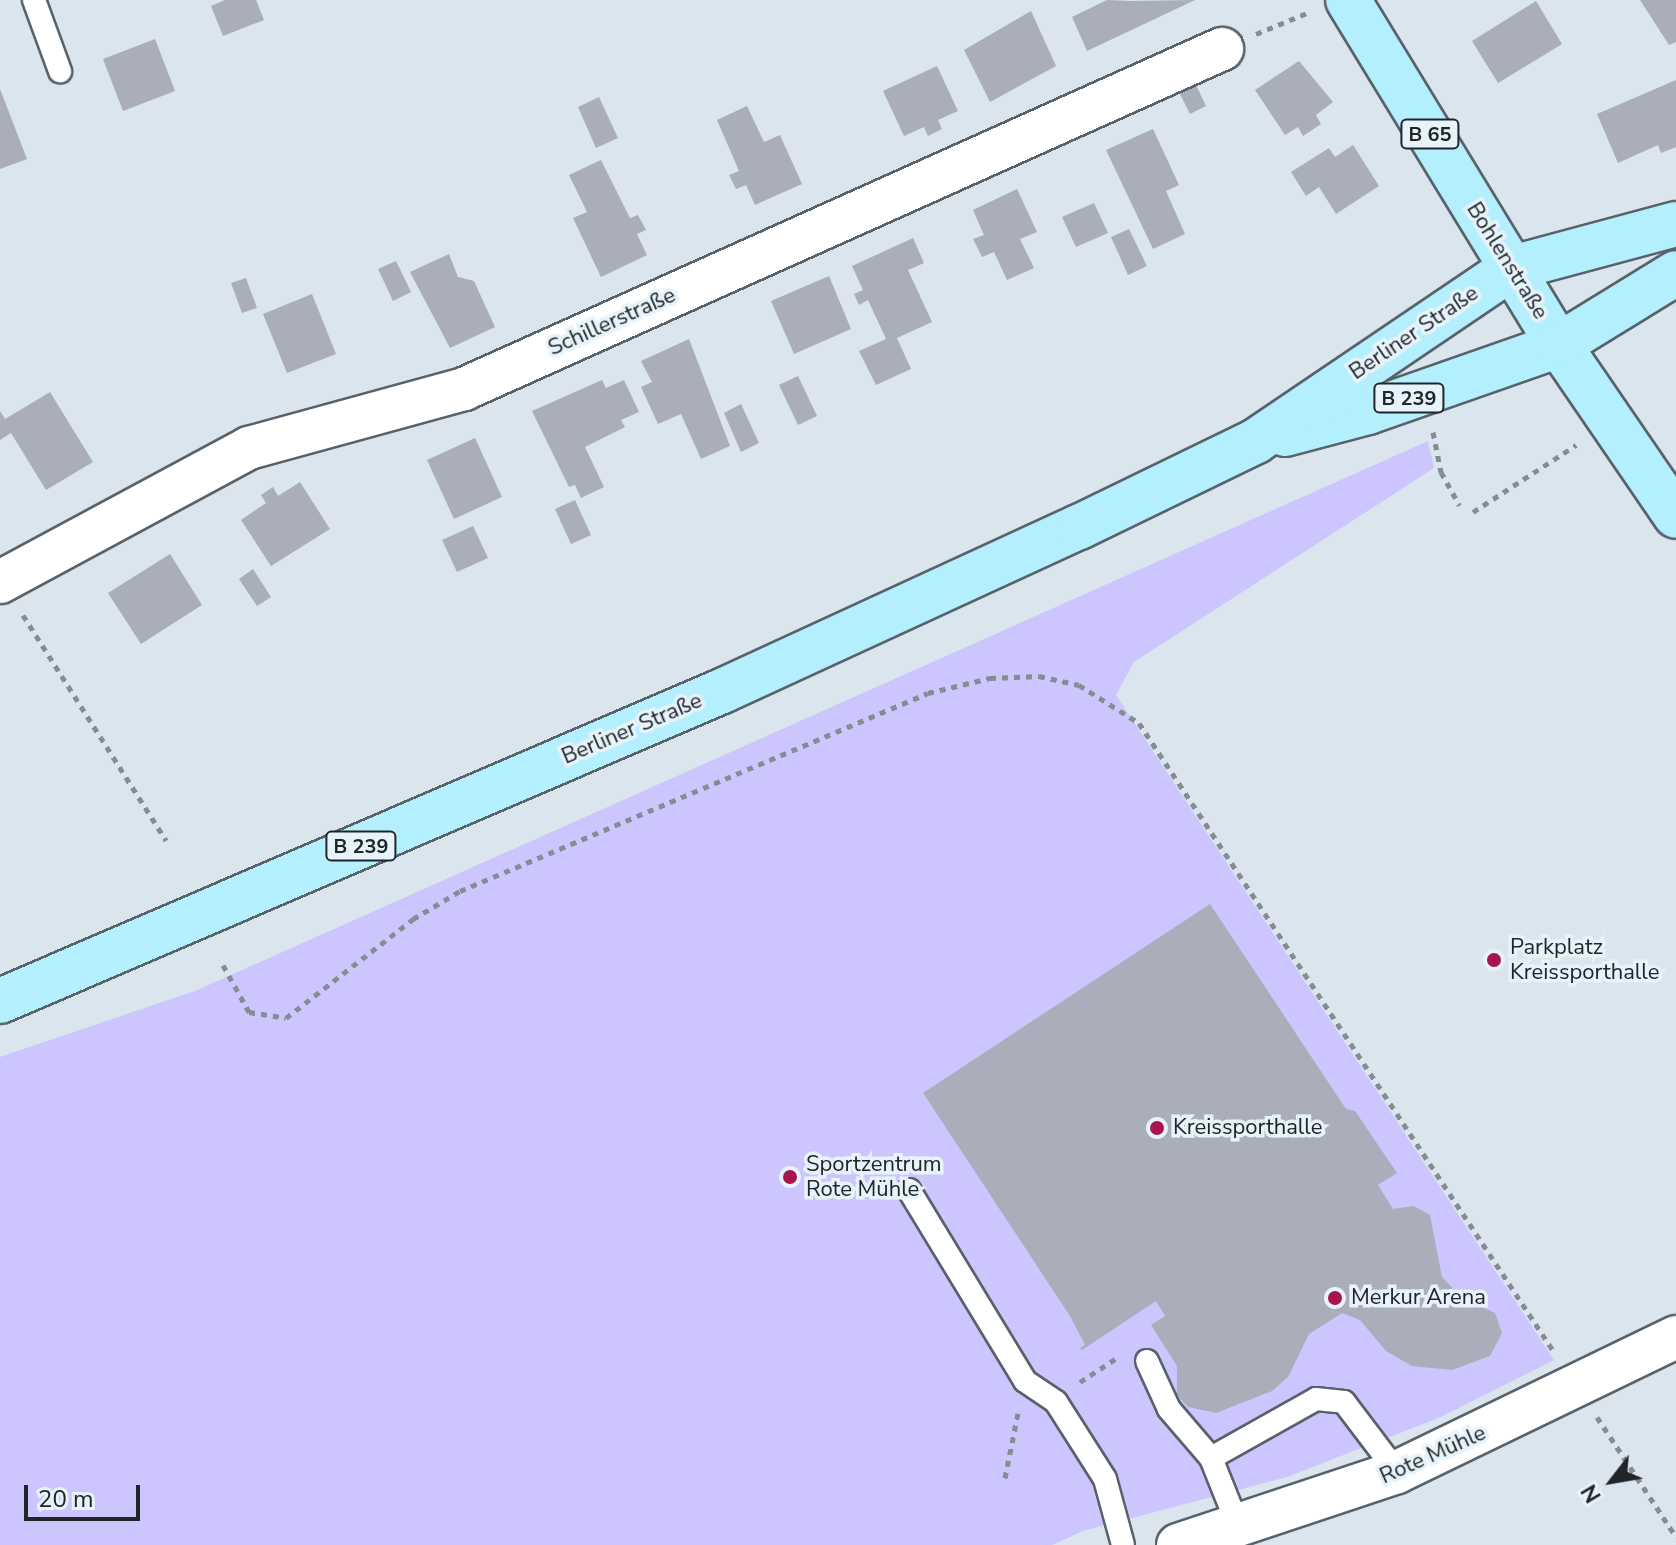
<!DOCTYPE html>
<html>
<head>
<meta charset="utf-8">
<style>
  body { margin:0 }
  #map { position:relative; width:1676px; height:1545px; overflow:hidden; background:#dae5ee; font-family:"Nunito Sans",sans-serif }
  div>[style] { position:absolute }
  .green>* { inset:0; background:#ccc5fe }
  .building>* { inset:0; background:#a9aeba }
  .path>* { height:5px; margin-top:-2.5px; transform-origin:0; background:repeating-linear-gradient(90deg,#858d93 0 6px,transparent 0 12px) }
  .roads { filter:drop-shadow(2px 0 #58626a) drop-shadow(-2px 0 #58626a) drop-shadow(0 2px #58626a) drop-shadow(0 -2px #58626a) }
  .lane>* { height:22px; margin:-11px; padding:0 11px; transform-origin:11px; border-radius:11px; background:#fff }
  .street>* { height:42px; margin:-21px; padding:0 21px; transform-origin:21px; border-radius:21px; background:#fff }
  .primary>* { height:44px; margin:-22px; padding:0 22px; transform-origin:22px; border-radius:22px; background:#b4effd }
  .dots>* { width:22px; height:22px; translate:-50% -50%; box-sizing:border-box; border:4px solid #e7f3fb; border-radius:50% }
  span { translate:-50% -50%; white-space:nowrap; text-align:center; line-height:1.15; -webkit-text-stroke:7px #e7f3fb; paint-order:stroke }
  .shield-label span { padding:2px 6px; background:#e7f3fb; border:2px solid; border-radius:6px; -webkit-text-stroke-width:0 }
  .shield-label { font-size:20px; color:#212528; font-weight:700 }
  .street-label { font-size:22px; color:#212528 }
  .poi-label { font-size:22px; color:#212528 }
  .left { translate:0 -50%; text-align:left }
  .north { position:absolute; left:1572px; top:1441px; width:80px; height:80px; -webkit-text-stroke:6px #e7f3fb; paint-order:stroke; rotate:239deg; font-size:22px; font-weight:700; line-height:32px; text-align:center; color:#212528 }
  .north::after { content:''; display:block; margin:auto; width:28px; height:36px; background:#212528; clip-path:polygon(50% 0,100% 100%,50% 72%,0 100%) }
  .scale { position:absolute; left:24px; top:1485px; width:116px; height:36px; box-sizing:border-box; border:4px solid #212528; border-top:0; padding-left:10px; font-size:24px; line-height:28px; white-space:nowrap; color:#212528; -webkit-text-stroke:6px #e7f3fb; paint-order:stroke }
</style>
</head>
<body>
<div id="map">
  <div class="green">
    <div style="clip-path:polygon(1428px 441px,1434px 468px,1134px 662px,1116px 695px,1554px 1360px,1441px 1417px,1287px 1477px,1083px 1531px,1052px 1545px,0 1545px,0 1057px,195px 991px)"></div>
  </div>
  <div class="building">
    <div style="clip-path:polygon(225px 0,256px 0,264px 20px,223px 36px,211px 6px)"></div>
    <div style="clip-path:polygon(1107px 0,1130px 1px,1195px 0,1087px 51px,1072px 17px)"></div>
    <div style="clip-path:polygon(1640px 0,1676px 0,1676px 42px,1669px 45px)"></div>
    <div style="clip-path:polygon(1536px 1px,1562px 44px,1498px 83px,1472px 41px)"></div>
    <div style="clip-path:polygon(1031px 11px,1056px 66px,990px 102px,964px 50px)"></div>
    <div style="clip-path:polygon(155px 39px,175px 91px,123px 111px,103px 59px)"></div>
    <div style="clip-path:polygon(1299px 61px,1333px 102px,1316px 115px,1321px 124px,1303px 136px,1298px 127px,1285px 135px,1255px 90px)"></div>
    <div style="clip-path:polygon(937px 66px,958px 111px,938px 120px,942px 129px,928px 136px,924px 127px,904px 136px,883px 91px)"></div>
    <div style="clip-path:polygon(1676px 80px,1676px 147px,1661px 153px,1658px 145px,1618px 163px,1597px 114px)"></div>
    <div style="clip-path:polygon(1196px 85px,1206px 106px,1190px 114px,1179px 92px)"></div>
    <div style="clip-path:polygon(0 89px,27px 159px,0 169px)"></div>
    <div style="clip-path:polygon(599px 97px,618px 138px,596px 148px,578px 107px)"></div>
    <div style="clip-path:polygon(747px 106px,764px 142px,780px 135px,802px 184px,755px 205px,746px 185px,736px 189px,729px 175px,739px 171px,717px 120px)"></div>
    <div style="clip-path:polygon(1153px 129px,1179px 185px,1166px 191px,1185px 234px,1153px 249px,1106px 150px)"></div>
    <div style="clip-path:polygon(1353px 145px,1379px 186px,1336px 214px,1319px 187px,1306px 196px,1291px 172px,1329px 148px,1335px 157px)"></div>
    <div style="clip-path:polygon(601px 160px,630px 218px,638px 215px,646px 230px,637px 234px,647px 255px,601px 277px,573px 218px,587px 212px,569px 175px)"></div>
    <div style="clip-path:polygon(1017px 189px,1037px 232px,1020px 239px,1034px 268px,1007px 280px,994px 252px,982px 257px,973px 239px,984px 235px,973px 210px)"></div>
    <div style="clip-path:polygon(1094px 203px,1108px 233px,1076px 247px,1062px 217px)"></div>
    <div style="clip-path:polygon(1129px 229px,1147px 266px,1128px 275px,1111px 237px)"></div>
    <div style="clip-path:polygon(913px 238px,924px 263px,908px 270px,932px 322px,897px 338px,911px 369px,876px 385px,859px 351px,886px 339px,868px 300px,859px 305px,854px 294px,863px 290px,852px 266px)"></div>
    <div style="clip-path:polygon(449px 254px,458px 277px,474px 281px,495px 327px,450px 348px,410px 272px)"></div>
    <div style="clip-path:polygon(396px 261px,411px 292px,393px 301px,378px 269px)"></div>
    <div style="clip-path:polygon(829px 276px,851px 329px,794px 354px,771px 301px)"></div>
    <div style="clip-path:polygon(246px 278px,257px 308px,242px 313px,231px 283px)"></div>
    <div style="clip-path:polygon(312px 294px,336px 354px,287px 373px,263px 314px)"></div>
    <div style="clip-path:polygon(689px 339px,730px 446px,701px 459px,681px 414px,658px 424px,641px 387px,652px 382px,641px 361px)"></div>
    <div style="clip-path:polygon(798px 376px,817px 416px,798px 425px,779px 385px)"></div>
    <div style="clip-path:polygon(602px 380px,606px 388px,624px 380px,639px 412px,621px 420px,625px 427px,585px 447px,604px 487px,581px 498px,575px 485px,569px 487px,532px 411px)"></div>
    <div style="clip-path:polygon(50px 392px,93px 462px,46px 490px,11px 433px,0 440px,0 411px,5px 419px)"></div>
    <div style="clip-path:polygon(741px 404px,759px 443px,741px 452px,724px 413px)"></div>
    <div style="clip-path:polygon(475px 438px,502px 497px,454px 519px,427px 460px)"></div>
    <div style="clip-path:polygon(300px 482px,330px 529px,271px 566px,241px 520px,266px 503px,261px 495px,273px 487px,278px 496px)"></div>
    <div style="clip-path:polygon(575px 500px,591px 535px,571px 544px,555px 509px)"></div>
    <div style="clip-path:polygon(473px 526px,488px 558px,457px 572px,442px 540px)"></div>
    <div style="clip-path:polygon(170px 554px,202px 605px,141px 644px,108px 593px)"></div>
    <div style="clip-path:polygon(253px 569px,271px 597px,257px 606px,239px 579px)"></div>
    <div style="clip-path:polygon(1210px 904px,1346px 1109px,1355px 1111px,1397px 1173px,1378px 1185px,1393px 1209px,1414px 1206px,1430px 1215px,1442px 1277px,1461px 1297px,1495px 1313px,1502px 1333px,1490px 1356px,1452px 1370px,1412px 1366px,1386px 1351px,1360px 1320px,1342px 1313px,1309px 1334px,1288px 1377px,1272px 1391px,1216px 1413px,1188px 1407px,1177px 1395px,1177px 1366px,1151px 1325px,1165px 1316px,1156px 1301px,1082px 1350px,1080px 1348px,1085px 1345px,1070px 1316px,923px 1093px)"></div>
  </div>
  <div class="path">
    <div style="left:1256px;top:34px;width:57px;rotate:-22.5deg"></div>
    <div style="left:1433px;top:432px;width:41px;rotate:78.7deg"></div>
    <div style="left:1441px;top:472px;width:38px;rotate:61deg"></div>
    <div style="left:1473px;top:512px;width:123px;rotate:-33deg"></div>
    <div style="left:23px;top:615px;width:267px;rotate:57.6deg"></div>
    <div style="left:223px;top:965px;width:54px;rotate:61deg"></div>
    <div style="left:249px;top:1012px;width:37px;rotate:9deg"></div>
    <div style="left:286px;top:1018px;width:161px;rotate:-37.9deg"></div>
    <div style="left:413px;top:919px;width:55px;rotate:-30.8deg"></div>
    <div style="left:460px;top:891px;width:508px;rotate:-22.93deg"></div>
    <div style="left:928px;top:693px;width:64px;rotate:-13.6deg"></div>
    <div style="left:990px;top:678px;width:49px;rotate:-2.3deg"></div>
    <div style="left:1039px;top:676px;width:41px;rotate:12.7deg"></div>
    <div style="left:1079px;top:685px;width:71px;rotate:32.3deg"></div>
    <div style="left:1139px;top:723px;width:754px;rotate:56.58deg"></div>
    <div style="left:1080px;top:1382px;width:45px;rotate:-33.3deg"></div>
    <div style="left:1597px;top:1417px;width:144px;rotate:56.6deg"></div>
    <div style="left:1005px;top:1478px;width:66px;rotate:-78.7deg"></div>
  </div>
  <div class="roads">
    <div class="lane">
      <div style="left:34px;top:0;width:76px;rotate:69.9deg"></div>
      <div style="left:909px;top:1190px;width:223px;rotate:58.7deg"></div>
      <div style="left:1025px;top:1381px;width:37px;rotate:34deg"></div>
      <div style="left:1056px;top:1402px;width:91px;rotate:57.5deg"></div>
      <div style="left:1105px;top:1479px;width:68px;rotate:74.7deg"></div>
      <div style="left:1147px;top:1361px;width:53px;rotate:65.4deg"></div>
      <div style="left:1169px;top:1409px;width:65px;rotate:49.4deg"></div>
      <div style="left:1211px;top:1458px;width:75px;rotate:68.2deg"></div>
      <div style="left:1211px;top:1458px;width:120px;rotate:-29.3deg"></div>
      <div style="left:1316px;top:1399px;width:28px;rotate:6deg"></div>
      <div style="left:1344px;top:1402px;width:88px;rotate:52.9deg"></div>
    </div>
    <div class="street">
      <div style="left:0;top:582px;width:283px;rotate:-28.3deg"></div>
      <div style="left:249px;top:448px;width:223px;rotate:-15.3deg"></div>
      <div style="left:464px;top:389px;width:831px;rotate:-24.16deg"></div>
      <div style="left:1178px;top:1545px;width:231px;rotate:-18.4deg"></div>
      <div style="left:1397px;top:1472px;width:310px;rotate:-25.8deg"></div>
    </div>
    <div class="primary">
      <div style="left:1348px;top:0;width:404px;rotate:58.6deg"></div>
      <div style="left:1559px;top:345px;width:207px;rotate:55.6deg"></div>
      <div style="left:1285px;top:434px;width:86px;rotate:-14.8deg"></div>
      <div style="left:1368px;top:412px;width:202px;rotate:-19.3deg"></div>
      <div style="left:1559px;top:345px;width:137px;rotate:-31.6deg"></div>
      <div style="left:0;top:1001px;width:786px;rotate:-23.24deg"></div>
      <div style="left:722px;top:691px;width:393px;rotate:-24.7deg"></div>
      <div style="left:1079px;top:527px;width:197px;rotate:-25.9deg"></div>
      <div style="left:1256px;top:441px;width:309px;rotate:-34.1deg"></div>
      <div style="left:1512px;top:268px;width:170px;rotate:-15deg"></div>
    </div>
  </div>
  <div class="dots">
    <div style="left:1494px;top:960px;background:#a8154c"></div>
    <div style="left:1157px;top:1128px;background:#a8154c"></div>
    <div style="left:790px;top:1177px;background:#a8154c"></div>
    <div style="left:1335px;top:1298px;background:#a8154c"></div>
  </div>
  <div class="shield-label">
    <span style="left:1430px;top:134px">B 65</span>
    <span style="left:1409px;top:398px">B 239</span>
    <span style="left:361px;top:846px">B 239</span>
  </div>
  <div class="street-label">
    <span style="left:1507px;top:261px;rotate:58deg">Bohlenstraße</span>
    <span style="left:612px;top:322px;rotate:-24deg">Schillerstraße</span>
    <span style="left:1414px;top:333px;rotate:-34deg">Berliner Straße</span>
    <span style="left:632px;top:729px;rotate:-23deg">Berliner Straße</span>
    <span style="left:1433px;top:1455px;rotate:-24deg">Rote Mühle</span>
  </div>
  <div class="poi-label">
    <span class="left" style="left:1510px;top:960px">Parkplatz<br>Kreissporthalle</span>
    <span class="left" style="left:1173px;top:1128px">Kreissporthalle</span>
    <span class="left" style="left:806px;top:1177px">Sportzentrum<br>Rote Mühle</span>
    <span class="left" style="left:1351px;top:1298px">Merkur Arena</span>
  </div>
  <div class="north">N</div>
  <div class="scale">20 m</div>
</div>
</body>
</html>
